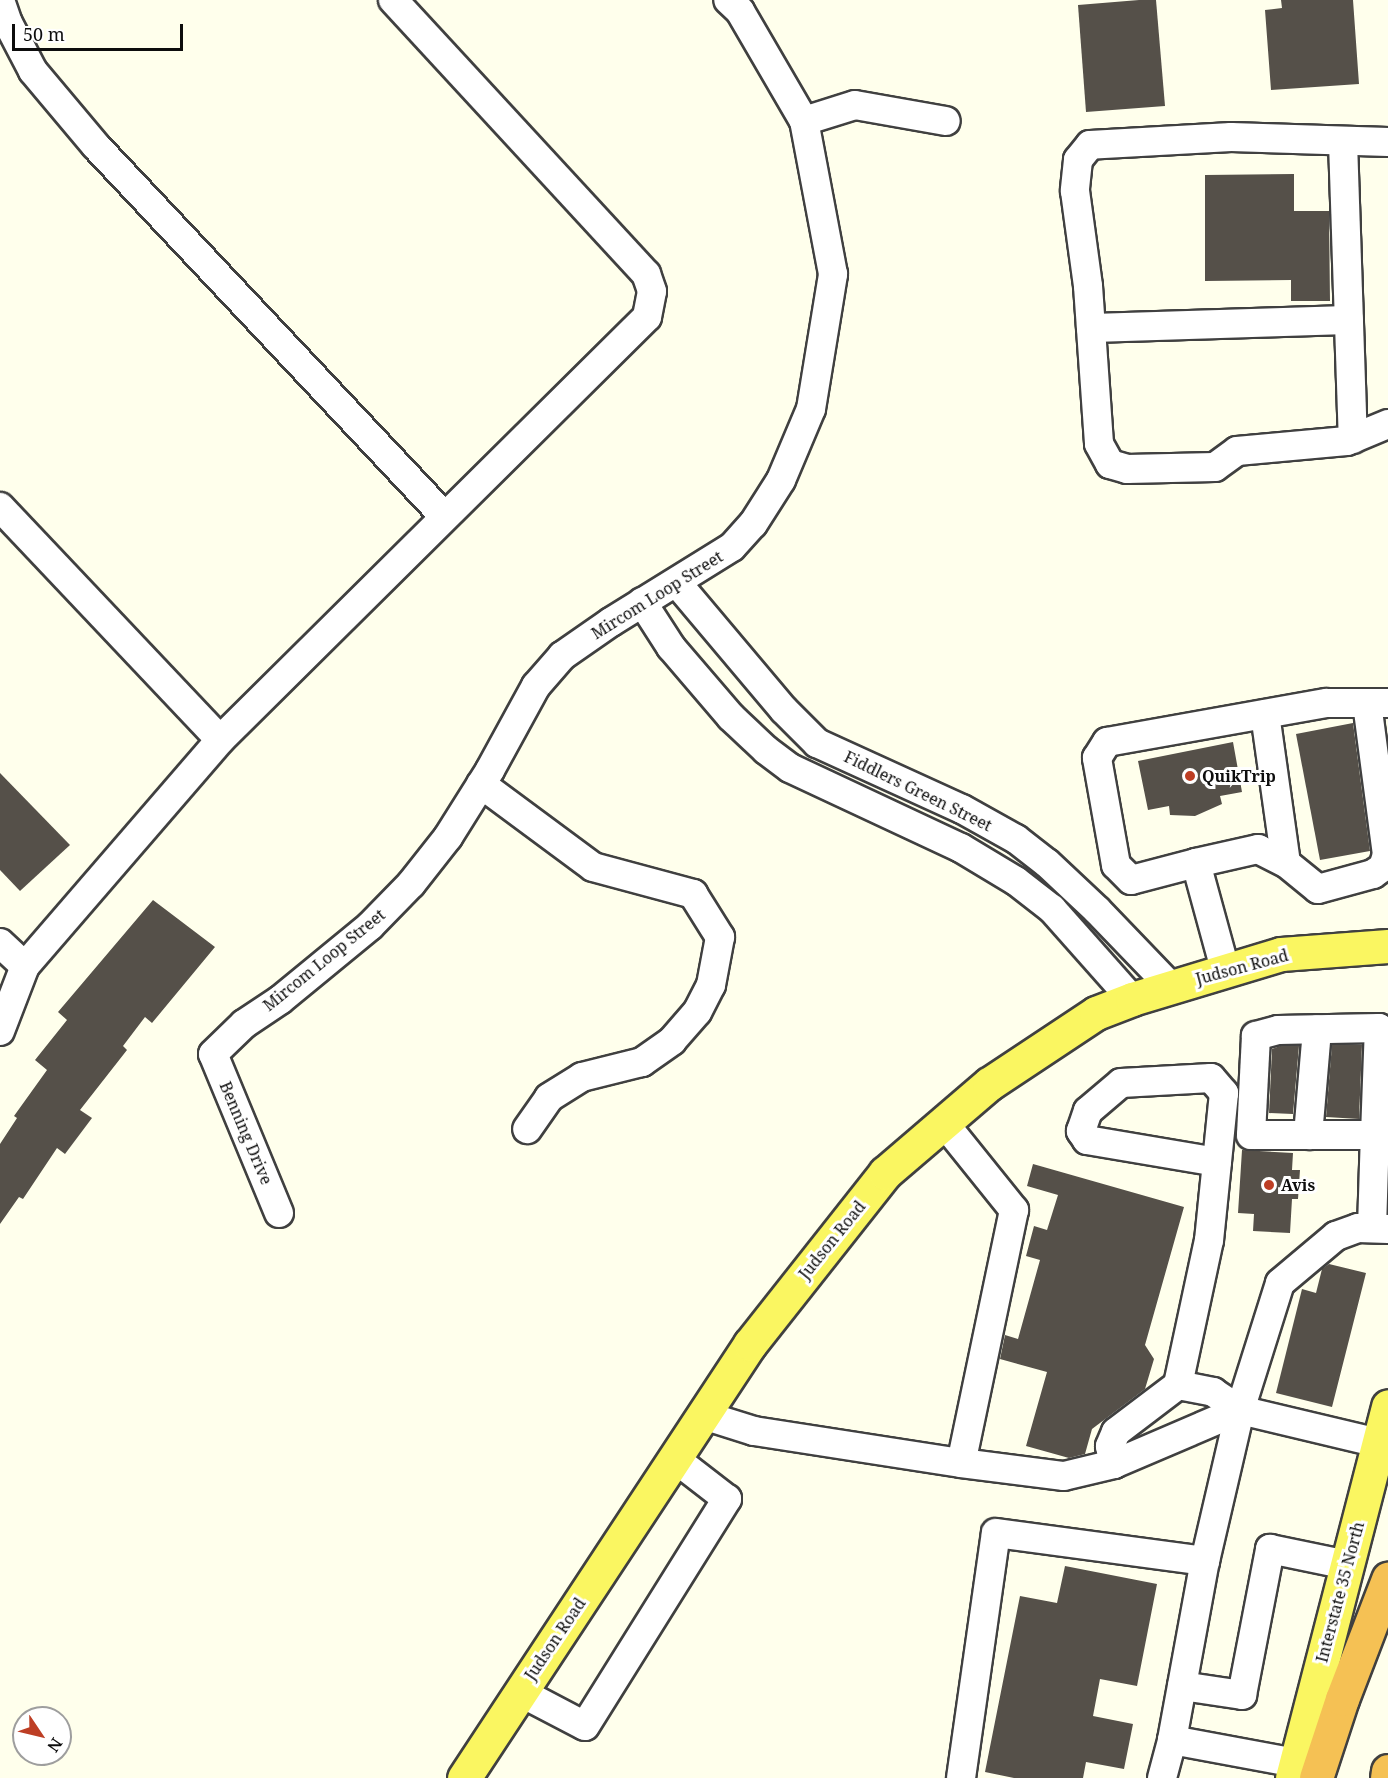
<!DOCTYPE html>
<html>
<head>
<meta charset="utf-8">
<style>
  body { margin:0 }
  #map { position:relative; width:1388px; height:1778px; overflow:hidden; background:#ffffec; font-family:"Noto Serif",serif }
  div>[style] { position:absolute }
  .building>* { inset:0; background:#555049 }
  .roads { filter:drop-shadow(2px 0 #404040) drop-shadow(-2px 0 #404040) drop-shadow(0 2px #404040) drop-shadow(0 -2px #404040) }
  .minor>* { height:28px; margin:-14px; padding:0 14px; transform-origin:14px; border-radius:14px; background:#fff }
  .major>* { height:33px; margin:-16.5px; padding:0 16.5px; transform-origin:16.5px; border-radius:16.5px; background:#faf661 }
  .highway>* { height:33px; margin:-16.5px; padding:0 16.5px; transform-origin:16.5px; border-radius:16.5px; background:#f5c154 }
  .dots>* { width:16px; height:16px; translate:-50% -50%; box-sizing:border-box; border:3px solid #fff; border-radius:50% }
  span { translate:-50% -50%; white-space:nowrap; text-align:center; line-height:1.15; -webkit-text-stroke:6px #fff; paint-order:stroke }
  .street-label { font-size:16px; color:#0d0d0d }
  .poi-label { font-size:16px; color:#0d0d0d; font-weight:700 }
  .left { translate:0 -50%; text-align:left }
  .north { position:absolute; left:12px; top:1706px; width:60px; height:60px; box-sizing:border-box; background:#fff; border:2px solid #9e9e9e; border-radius:50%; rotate:125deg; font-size:16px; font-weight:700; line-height:24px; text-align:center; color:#0d0d0d }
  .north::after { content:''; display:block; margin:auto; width:21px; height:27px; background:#bd3e24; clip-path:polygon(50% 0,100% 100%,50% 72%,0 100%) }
  .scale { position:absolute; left:12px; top:24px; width:171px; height:27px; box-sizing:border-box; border:3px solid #0d0d0d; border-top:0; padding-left:8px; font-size:18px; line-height:21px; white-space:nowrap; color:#0d0d0d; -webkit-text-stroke:4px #fff; paint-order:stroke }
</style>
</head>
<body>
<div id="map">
  <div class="building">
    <div style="clip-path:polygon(1139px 0,1156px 0,1165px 106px,1086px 112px,1078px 5px)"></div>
    <div style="clip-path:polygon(1281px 0,1353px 0,1359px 84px,1271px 90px,1265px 10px,1282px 8px)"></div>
    <div style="clip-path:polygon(1294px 174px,1294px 211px,1329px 211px,1330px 301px,1291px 301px,1291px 280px,1205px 281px,1205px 175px)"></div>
    <div style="clip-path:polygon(1353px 723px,1370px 851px,1320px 860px,1296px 734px)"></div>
    <div style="clip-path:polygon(1233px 742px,1242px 792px,1220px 796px,1222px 804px,1195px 816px,1170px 815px,1169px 806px,1148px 810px,1138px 761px)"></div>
    <div style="clip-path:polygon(0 773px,70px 845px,20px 891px,0 870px)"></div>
    <div style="clip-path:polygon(153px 900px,215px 947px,152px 1023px,145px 1017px,123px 1046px,127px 1050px,80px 1110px,92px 1118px,65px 1154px,57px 1148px,23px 1199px,19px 1197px,0 1224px,0 1144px,17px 1118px,14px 1116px,47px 1070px,35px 1060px,67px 1020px,58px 1012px)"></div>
    <div style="clip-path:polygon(1332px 1045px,1362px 1045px,1359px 1119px,1326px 1117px)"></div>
    <div style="clip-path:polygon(1280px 1046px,1299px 1046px,1293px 1114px,1269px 1113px,1272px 1049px)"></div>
    <div style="clip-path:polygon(1242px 1150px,1293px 1153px,1292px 1170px,1300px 1170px,1298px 1199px,1292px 1199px,1290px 1233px,1253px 1231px,1254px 1214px,1238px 1213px)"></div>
    <div style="clip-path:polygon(1033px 1164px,1184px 1207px,1145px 1345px,1154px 1359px,1145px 1389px,1092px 1429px,1085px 1454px,1069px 1458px,1026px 1446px,1047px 1372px,1000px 1359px,1005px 1335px,1018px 1339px,1040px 1260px,1026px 1256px,1034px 1226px,1047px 1230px,1058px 1195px,1027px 1186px)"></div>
    <div style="clip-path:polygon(1329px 1264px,1366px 1273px,1332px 1407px,1276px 1393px,1302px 1289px,1316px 1293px,1322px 1269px)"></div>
    <div style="clip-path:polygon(1065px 1566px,1157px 1584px,1137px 1686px,1100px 1679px,1093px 1716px,1133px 1724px,1124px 1769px,1086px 1762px,1083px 1778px,1014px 1778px,985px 1772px,1020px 1596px,1057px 1603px)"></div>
  </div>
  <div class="roads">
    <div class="minor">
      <div style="left:0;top:0;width:24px;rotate:71deg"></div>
      <div style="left:8px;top:23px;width:54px;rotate:62.5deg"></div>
      <div style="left:33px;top:71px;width:98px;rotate:50deg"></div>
      <div style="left:96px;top:146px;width:509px;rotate:46.75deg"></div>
      <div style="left:804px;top:121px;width:53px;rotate:-17.4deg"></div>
      <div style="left:855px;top:105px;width:92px;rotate:10deg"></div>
      <div style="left:1343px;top:142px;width:297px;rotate:88.1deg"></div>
      <div style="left:1388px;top:142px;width:157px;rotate:-178.2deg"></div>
      <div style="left:1231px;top:137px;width:141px;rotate:176.8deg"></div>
      <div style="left:1090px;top:145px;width:19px;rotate:129deg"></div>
      <div style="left:1078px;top:160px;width:31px;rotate:96deg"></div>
      <div style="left:1075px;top:191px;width:96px;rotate:82.2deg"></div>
      <div style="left:1088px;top:286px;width:158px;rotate:86deg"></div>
      <div style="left:1099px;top:444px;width:23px;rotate:61deg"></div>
      <div style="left:1110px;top:464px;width:18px;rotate:16deg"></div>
      <div style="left:1127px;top:469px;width:88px;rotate:-1.3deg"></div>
      <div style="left:1215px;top:467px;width:27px;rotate:-36deg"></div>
      <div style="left:1237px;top:451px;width:110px;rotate:-5.2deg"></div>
      <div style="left:1347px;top:441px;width:44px;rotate:-22.5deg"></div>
      <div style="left:1091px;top:328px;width:258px;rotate:-1.8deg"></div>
      <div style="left:0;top:507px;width:320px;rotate:46.6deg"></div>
      <div style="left:677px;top:583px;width:166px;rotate:49.9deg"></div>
      <div style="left:784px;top:710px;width:47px;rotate:45deg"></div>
      <div style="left:817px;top:743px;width:159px;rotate:24.5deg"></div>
      <div style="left:962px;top:809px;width:62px;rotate:29.1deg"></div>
      <div style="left:1016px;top:839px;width:39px;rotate:38deg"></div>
      <div style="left:1047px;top:863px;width:69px;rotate:43.2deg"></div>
      <div style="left:1097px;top:910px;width:107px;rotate:46.1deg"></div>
      <div style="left:642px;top:602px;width:54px;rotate:57.2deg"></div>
      <div style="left:671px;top:647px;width:92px;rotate:49.4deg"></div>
      <div style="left:731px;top:717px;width:48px;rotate:43.3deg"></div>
      <div style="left:766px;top:750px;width:30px;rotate:37deg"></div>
      <div style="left:790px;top:768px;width:189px;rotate:25.1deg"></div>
      <div style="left:961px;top:848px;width:64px;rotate:31deg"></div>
      <div style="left:1016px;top:881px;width:46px;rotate:37.9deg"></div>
      <div style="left:1052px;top:909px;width:120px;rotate:48.4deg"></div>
      <div style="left:1265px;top:714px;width:150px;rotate:82deg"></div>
      <div style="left:481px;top:784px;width:139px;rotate:36.5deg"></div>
      <div style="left:593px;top:867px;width:104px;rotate:15.1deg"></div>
      <div style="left:693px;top:894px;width:51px;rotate:57.9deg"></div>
      <div style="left:720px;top:937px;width:49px;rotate:100.6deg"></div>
      <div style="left:711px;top:985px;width:30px;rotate:117deg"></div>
      <div style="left:697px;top:1012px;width:38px;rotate:131deg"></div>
      <div style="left:672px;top:1041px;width:37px;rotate:145deg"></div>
      <div style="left:642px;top:1062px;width:62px;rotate:166deg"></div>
      <div style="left:582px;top:1077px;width:39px;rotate:148deg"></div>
      <div style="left:549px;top:1098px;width:38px;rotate:125deg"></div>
      <div style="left:1196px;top:863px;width:64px;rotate:-12.7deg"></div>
      <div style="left:1258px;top:849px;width:31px;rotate:27deg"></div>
      <div style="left:1286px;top:863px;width:41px;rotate:39.1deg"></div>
      <div style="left:1318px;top:889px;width:57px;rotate:-15.3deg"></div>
      <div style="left:1373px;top:874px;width:12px;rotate:-35deg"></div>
      <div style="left:1383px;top:867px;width:13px;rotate:-72deg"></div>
      <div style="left:1387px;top:855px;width:153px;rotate:-97.5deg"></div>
      <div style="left:0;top:943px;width:34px;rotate:43deg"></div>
      <div style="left:1225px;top:969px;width:110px;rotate:-105.3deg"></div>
      <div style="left:1196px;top:863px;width:67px;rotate:165.3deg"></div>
      <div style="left:1131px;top:880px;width:21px;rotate:-135deg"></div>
      <div style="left:1116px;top:865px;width:109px;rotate:-100.1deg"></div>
      <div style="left:1097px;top:758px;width:19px;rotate:-58deg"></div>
      <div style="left:1107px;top:742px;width:223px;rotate:-10.1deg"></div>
      <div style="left:1327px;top:703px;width:61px"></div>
      <div style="left:0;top:1031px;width:70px;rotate:-69deg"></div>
      <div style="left:25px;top:966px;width:298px;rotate:-49.2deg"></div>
      <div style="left:220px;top:740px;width:601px;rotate:-44.73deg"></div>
      <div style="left:647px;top:317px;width:26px;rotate:-79deg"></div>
      <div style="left:652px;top:291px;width:18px;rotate:-109deg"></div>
      <div style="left:646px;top:274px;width:373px;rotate:-132.7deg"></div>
      <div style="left:944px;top:1123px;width:112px;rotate:51.2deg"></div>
      <div style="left:1014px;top:1210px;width:258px;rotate:101.8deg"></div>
      <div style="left:1308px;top:1135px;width:106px;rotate:-85.1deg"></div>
      <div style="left:1217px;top:1162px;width:132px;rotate:-170.4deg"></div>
      <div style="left:1087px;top:1140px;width:11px;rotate:-124deg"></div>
      <div style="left:1081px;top:1131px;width:21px;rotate:-71deg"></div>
      <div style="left:1088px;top:1111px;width:43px;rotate:-40.3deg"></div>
      <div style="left:1121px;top:1083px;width:90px;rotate:-3.2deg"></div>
      <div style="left:1211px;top:1078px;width:20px;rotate:49deg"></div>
      <div style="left:1224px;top:1093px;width:148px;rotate:95.8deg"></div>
      <div style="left:1209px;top:1240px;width:148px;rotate:102.1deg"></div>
      <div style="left:1178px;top:1385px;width:36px;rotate:11deg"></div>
      <div style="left:1213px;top:1392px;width:32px;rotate:34deg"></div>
      <div style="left:1240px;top:1410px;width:142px;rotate:13.4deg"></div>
      <div style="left:279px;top:1213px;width:172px;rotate:-112.5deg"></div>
      <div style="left:213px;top:1054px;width:43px;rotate:-44.1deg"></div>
      <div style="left:244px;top:1024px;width:43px;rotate:-33.7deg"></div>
      <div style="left:280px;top:1000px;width:117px;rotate:-39.4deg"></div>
      <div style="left:370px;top:926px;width:59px;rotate:-45.7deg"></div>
      <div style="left:411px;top:884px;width:60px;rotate:-51.8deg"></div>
      <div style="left:448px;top:837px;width:79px;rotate:-57.9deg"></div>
      <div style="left:490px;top:770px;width:96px;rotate:-61.3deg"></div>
      <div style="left:536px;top:686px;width:40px;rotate:-49deg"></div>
      <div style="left:562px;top:656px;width:60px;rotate:-34.8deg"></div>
      <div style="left:611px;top:622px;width:142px;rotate:-31.8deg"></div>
      <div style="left:732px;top:547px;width:31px;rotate:-48deg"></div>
      <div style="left:753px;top:524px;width:52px;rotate:-57.5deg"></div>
      <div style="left:781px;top:480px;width:77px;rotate:-67.1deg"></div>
      <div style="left:811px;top:409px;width:137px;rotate:-80.7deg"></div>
      <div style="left:833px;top:274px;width:156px;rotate:-100.7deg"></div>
      <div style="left:804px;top:121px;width:127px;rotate:-120.2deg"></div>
      <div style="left:740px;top:11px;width:16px;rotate:-137deg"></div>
      <div style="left:1372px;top:1228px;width:93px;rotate:-88.2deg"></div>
      <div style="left:1375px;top:1135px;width:107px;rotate:-87.9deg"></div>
      <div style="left:1379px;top:1028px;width:101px;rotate:178.9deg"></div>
      <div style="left:1278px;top:1030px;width:23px;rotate:165deg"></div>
      <div style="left:1256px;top:1036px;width:99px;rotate:92.9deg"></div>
      <div style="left:1251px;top:1135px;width:124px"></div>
      <div style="left:703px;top:1415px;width:53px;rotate:17.4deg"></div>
      <div style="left:754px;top:1431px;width:209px;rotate:8.8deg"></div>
      <div style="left:961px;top:1463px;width:104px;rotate:7.2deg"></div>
      <div style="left:1064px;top:1476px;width:51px;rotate:-13.5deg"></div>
      <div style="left:1114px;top:1464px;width:137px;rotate:-23.2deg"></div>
      <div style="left:1114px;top:1464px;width:18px;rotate:-103deg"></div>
      <div style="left:1110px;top:1446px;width:15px;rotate:-67deg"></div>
      <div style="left:1116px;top:1432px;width:78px;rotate:-37.2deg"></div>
      <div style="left:1182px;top:1686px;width:61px;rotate:8.5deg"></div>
      <div style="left:1242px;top:1695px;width:149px;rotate:-79.1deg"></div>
      <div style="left:1270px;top:1549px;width:79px;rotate:11.7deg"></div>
      <div style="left:520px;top:1692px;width:73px;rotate:27.6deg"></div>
      <div style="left:585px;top:1726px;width:268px;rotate:-58deg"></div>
      <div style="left:727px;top:1499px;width:67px;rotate:-142.3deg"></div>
      <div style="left:1172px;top:1740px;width:182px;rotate:-79.6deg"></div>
      <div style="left:961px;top:1778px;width:247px;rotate:-81.9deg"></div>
      <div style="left:996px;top:1533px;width:211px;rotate:7.6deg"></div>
      <div style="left:1205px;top:1561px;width:155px;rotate:-76.9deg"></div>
      <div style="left:1240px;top:1410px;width:133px;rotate:-72.5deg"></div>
      <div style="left:1280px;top:1283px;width:73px;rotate:-40deg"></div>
      <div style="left:1336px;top:1236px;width:23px;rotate:-20deg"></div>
      <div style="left:1358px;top:1228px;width:30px;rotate:2deg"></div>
      <div style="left:1162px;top:1778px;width:39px;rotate:-75deg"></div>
      <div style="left:1172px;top:1740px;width:126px;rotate:10.5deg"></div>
    </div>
    <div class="major">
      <div style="left:464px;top:1778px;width:520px;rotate:-56.62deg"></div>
      <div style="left:750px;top:1344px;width:218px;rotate:-51.7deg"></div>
      <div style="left:885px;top:1173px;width:137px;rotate:-40.6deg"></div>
      <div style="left:989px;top:1084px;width:128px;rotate:-33.6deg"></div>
      <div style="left:1096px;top:1013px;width:39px;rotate:-21deg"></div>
      <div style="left:1132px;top:999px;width:156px;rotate:-16.8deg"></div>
      <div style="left:1281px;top:954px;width:107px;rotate:-4.3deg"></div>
      <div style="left:1292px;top:1778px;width:384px;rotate:-75.5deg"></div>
    </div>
    <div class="highway">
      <div style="left:1316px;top:1778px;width:83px;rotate:-71.8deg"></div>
      <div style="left:1342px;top:1699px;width:129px;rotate:-69deg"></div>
      <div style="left:1387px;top:1778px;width:7px;rotate:-82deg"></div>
    </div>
  </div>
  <div class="dots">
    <div style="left:1190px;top:776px;background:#bd3e24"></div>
    <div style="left:1269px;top:1185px;background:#bd3e24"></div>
  </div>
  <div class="street-label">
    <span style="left:657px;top:595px;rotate:-32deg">Mircom Loop Street</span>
    <span style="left:918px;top:791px;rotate:26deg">Fiddlers Green Street</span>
    <span style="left:324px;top:960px;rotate:-39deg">Mircom Loop Street</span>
    <span style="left:1242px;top:967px;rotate:-15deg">Judson Road</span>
    <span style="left:246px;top:1133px;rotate:67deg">Benning Drive</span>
    <span style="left:832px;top:1240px;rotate:-51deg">Judson Road</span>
    <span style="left:1340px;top:1592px;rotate:-75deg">Interstate 35 North</span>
    <span style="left:555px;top:1639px;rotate:-56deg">Judson Road</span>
  </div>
  <div class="poi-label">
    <span class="left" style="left:1202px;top:776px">QuikTrip</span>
    <span class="left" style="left:1281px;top:1185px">Avis</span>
  </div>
  <div class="north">N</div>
  <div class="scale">50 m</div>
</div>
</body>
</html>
